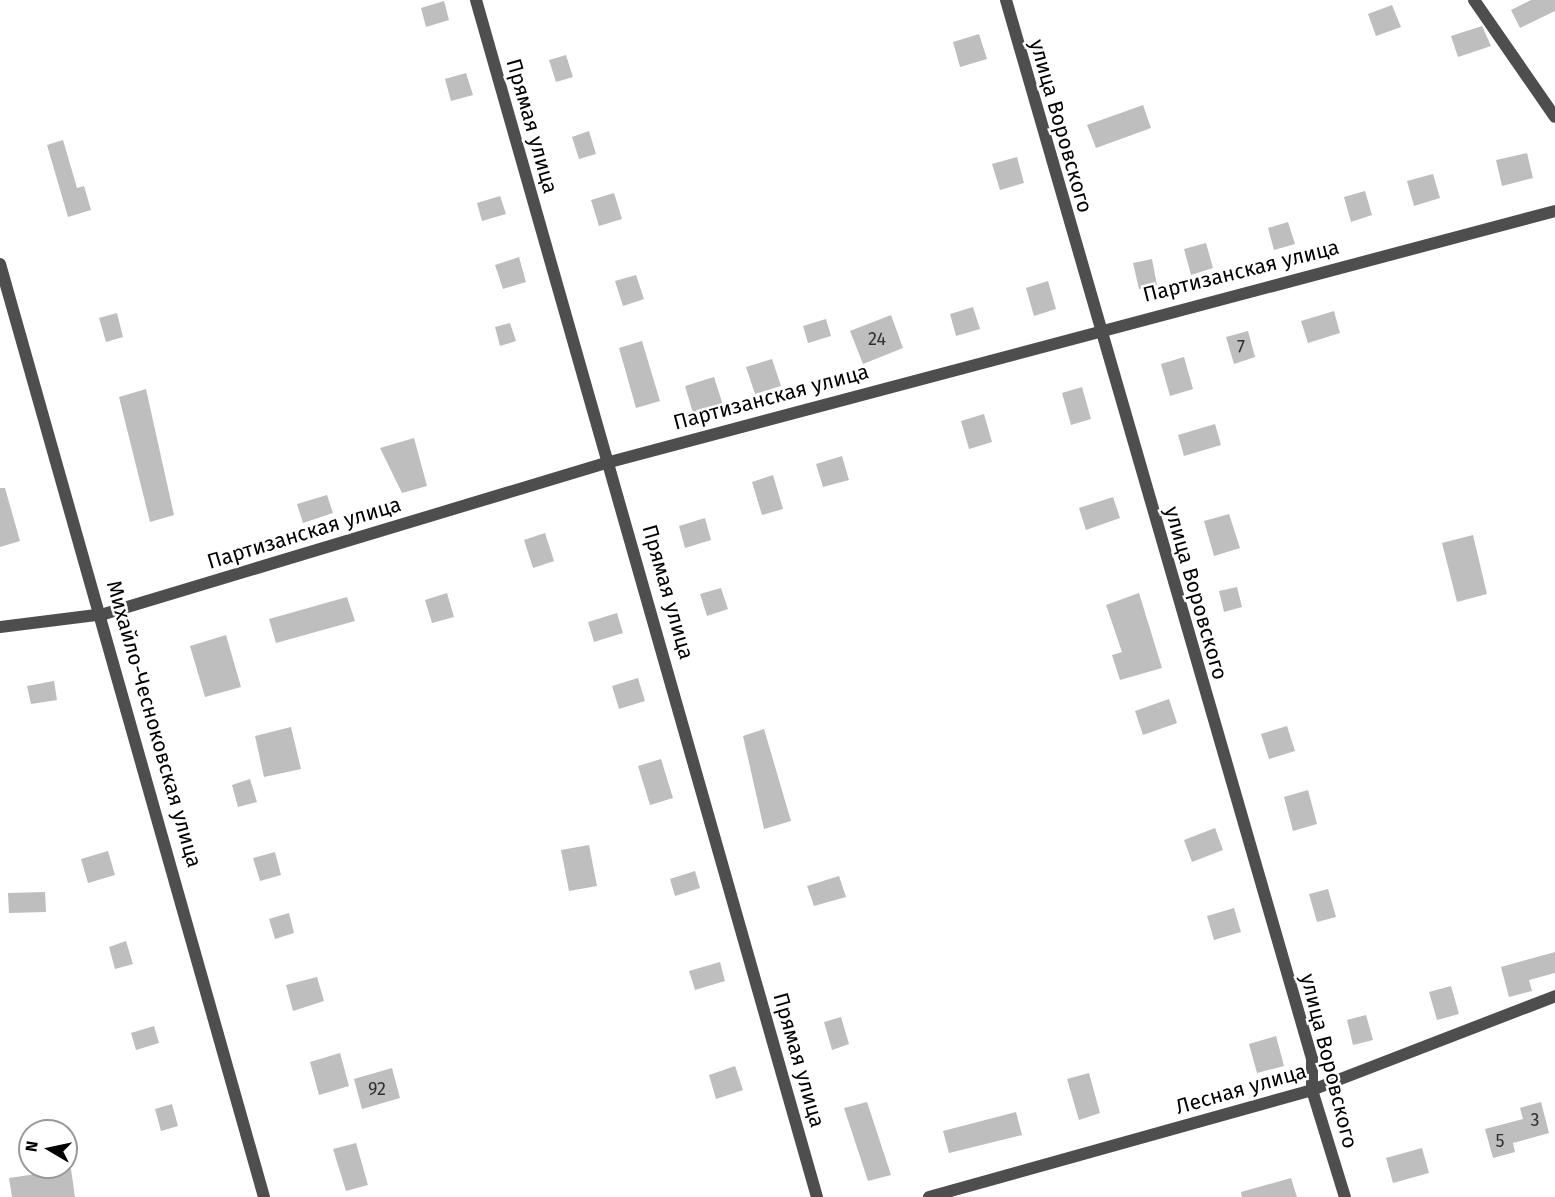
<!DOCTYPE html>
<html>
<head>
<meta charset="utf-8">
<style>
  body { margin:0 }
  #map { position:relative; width:1555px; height:1197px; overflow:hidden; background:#fff; font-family:"Fira Sans",sans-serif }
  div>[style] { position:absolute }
  .building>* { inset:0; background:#bebebe }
  .minor>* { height:12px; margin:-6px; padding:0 6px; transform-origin:6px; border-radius:6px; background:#4e4e4e }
  .tertiary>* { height:12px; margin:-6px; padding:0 6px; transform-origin:6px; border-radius:6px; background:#4e4e4e }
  span { translate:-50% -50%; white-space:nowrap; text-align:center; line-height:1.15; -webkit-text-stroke:5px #fff; paint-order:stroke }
  .number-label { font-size:18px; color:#303030 }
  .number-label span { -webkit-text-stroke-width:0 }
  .street-label { font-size:21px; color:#000 }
  .north { position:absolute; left:18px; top:1119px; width:60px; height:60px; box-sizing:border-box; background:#fff; border:2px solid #999; border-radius:50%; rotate:279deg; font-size:16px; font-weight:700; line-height:24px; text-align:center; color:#000 }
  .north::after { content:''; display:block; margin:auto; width:21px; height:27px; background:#000; clip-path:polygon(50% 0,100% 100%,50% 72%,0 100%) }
</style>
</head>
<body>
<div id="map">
  <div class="building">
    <div style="clip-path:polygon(1531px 0,1555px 0,1555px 11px,1520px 28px,1511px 10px)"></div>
    <div style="clip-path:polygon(444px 1px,449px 20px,426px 27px,421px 8px)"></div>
    <div style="clip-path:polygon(1392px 5px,1401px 27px,1376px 36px,1368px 14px)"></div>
    <div style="clip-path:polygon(1482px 26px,1491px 46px,1458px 57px,1451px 36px)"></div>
    <div style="clip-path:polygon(979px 34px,987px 59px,960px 67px,953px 42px)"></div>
    <div style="clip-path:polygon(566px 55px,573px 77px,556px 82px,549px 60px)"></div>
    <div style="clip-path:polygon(466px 73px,473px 95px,451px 101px,445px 79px)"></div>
    <div style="clip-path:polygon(1143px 105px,1151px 128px,1096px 148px,1087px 125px)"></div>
    <div style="clip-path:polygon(589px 131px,596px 154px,579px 159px,572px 137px)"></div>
    <div style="clip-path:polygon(63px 140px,77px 188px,84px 186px,91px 210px,68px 217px,47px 145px)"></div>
    <div style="clip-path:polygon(1527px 153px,1533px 178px,1502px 186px,1496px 160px)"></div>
    <div style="clip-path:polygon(1017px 157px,1024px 183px,1000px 190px,992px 164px)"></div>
    <div style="clip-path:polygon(1433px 174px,1440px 198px,1414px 206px,1407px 181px)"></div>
    <div style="clip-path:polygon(1365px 191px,1372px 215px,1351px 222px,1344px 197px)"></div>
    <div style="clip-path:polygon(614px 193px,622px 219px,599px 226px,591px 200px)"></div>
    <div style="clip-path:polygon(500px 196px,506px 214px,482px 221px,477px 203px)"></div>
    <div style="clip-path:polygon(1288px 222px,1295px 244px,1274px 250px,1268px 228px)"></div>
    <div style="clip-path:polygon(1206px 243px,1213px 268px,1191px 275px,1184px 249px)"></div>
    <div style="clip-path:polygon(519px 257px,526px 282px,503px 289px,495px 265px)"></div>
    <div style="clip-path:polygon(1152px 259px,1157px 285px,1139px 289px,1133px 263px)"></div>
    <div style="clip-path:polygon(636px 275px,644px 299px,623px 306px,615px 281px)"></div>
    <div style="clip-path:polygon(1048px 281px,1056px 309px,1034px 316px,1026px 288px)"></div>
    <div style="clip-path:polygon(973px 307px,980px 329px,956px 336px,950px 314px)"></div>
    <div style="clip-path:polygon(1334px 311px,1340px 333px,1308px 343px,1301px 321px)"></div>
    <div style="clip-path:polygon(117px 313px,123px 337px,106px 342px,99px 318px)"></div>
    <div style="clip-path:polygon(891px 315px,903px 348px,863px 364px,850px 331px)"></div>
    <div style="clip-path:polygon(826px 319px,831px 336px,808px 343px,803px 326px)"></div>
    <div style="clip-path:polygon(510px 323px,516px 341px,500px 346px,495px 327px)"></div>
    <div style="clip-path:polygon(1248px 331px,1255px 357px,1234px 364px,1226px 337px)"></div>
    <div style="clip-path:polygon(642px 341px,660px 401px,636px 408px,619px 348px)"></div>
    <div style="clip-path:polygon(1184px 357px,1193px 389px,1170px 396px,1161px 364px)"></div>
    <div style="clip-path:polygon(772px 359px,781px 386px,755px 394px,746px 367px)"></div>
    <div style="clip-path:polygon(714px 377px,723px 405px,693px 413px,685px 386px)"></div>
    <div style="clip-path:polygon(1082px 387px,1091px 419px,1071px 425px,1062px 393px)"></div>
    <div style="clip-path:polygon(146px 389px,174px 515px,150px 522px,119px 397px)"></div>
    <div style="clip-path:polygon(984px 414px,992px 442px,969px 449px,961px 421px)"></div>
    <div style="clip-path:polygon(1215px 424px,1221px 445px,1184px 456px,1178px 435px)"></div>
    <div style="clip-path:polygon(414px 438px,427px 486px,402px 493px,380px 448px)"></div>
    <div style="clip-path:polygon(842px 456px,849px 480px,823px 487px,816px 464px)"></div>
    <div style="clip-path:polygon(773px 475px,783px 509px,762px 515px,752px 482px)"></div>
    <div style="clip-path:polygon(0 488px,5px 488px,20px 541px,0 547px)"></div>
    <div style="clip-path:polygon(327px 495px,333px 513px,303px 523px,297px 504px)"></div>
    <div style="clip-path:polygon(1113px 497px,1120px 518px,1086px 530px,1079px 508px)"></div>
    <div style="clip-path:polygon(1229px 514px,1240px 548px,1214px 556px,1204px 521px)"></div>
    <div style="clip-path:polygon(705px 518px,711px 540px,685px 548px,679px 526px)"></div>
    <div style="clip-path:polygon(545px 533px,554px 561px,533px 568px,524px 540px)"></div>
    <div style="clip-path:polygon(1473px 535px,1487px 594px,1457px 602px,1442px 543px)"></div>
    <div style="clip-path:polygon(1237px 587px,1242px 607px,1224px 612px,1219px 591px)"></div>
    <div style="clip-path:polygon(721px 588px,728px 609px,707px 616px,700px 594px)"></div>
    <div style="clip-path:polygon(447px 593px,454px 617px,432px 623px,425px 600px)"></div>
    <div style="clip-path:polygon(1139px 593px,1162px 668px,1120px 680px,1112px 655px,1122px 652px,1106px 605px)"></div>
    <div style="clip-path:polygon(347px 597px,355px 621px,276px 643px,269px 619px)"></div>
    <div style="clip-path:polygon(617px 613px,623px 633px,594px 642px,588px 622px)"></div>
    <div style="clip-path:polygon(226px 635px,241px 687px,205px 697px,190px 646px)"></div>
    <div style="clip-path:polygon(638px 678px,645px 701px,619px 709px,612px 686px)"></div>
    <div style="clip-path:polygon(54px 681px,57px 700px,31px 704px,27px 686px)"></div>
    <div style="clip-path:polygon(1169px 699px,1177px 723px,1143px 735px,1135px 711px)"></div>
    <div style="clip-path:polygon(1287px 726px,1295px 751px,1269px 759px,1261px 734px)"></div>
    <div style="clip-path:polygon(291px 727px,301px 769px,264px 777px,255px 736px)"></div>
    <div style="clip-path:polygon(764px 729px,791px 821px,764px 829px,743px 736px)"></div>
    <div style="clip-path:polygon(661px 759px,673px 798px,650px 805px,638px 766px)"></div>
    <div style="clip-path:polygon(250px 779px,257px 802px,238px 807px,232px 785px)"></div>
    <div style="clip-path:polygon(1308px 790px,1317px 824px,1293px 831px,1284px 797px)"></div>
    <div style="clip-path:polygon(1215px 828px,1223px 850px,1192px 862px,1184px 840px)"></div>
    <div style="clip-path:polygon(589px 845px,597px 886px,569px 891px,561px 850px)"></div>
    <div style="clip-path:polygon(108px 851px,115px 875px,88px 883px,81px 859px)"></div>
    <div style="clip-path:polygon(275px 852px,281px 875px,260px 881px,253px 858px)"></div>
    <div style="clip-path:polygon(695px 871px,700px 888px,675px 896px,670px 879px)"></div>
    <div style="clip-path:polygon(839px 876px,846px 897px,814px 906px,807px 886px)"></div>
    <div style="clip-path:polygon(1328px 889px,1336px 917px,1317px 922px,1309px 894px)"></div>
    <div style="clip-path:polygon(45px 892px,46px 912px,9px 913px,8px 893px)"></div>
    <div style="clip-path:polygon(1234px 908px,1241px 932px,1214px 940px,1207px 916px)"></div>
    <div style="clip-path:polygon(289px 913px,294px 933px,275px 939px,269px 919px)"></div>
    <div style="clip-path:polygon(126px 941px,133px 964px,115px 969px,109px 947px)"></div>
    <div style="clip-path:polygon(1555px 952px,1555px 973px,1529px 980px,1532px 991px,1509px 997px,1501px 967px)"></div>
    <div style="clip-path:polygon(720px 962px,725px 981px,695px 990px,689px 971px)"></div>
    <div style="clip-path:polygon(317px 977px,324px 1001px,293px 1011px,286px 985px)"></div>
    <div style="clip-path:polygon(1451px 986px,1459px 1014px,1437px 1020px,1429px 992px)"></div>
    <div style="clip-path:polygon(1366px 1015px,1373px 1040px,1353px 1045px,1347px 1020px)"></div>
    <div style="clip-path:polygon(841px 1017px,849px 1044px,832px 1050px,824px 1022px)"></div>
    <div style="clip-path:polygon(154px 1026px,159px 1043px,136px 1050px,131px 1033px)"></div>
    <div style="clip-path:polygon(1276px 1036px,1284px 1066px,1257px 1073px,1249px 1044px)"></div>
    <div style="clip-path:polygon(340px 1053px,349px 1086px,319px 1095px,310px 1062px)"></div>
    <div style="clip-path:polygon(735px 1066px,743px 1090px,716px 1099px,709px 1075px)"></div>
    <div style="clip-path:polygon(392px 1068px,400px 1098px,362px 1109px,354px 1079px)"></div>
    <div style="clip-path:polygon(1089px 1073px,1100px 1113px,1079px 1120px,1067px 1079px)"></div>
    <div style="clip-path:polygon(867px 1102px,891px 1175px,868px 1181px,844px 1108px)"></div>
    <div style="clip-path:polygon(1541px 1102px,1549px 1133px,1513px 1143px,1515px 1152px,1493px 1158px,1485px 1129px,1523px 1119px,1520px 1108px)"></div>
    <div style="clip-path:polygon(172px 1104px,178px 1126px,161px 1131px,155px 1109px)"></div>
    <div style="clip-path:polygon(1016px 1112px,1022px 1135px,949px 1153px,943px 1131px)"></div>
    <div style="clip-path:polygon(356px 1143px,368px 1185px,346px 1191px,333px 1149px)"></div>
    <div style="clip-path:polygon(1422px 1148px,1429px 1173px,1393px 1183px,1386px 1158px)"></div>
    <div style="clip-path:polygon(71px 1169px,75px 1197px,12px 1197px,9px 1178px)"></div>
    <div style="clip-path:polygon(1291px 1178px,1297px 1197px,1242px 1197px,1241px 1192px)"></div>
  </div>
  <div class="minor">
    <div style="left:476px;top:0;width:1245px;rotate:74.1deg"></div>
    <div style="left:1006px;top:0;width:1102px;rotate:73.88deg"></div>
    <div style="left:1312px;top:1059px;width:31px;rotate:90deg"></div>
    <div style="left:1312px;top:1090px;width:112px;rotate:72.9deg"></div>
    <div style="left:1474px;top:0;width:142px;rotate:55.3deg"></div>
    <div style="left:0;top:627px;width:105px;rotate:-7.1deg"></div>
    <div style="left:104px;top:614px;width:524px;rotate:-16.74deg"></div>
    <div style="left:606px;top:463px;width:982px;rotate:-14.87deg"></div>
    <div style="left:929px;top:1197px;width:398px;rotate:-15.6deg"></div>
    <div style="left:1312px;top:1090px;width:261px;rotate:-21.1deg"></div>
  </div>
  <div class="tertiary">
    <div style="left:0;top:264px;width:970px;rotate:74.2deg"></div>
  </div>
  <div class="number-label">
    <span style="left:877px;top:339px">24</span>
    <span style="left:1241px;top:347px">7</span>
    <span style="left:377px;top:1089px">92</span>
    <span style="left:1535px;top:1120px">3</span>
    <span style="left:1500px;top:1141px">5</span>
  </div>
  <div class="street-label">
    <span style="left:532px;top:126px;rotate:74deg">Прямая улица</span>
    <span style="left:1061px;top:126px;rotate:74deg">улица Воровского</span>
    <span style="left:1241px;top:271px;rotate:-14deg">Партизанская улица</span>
    <span style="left:771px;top:397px;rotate:-15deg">Партизанская улица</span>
    <span style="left:304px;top:533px;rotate:-17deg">Партизанская улица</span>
    <span style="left:668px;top:592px;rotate:74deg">Прямая улица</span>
    <span style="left:1196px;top:593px;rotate:74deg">улица Воровского</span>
    <span style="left:154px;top:724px;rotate:74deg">Михайло-Чесноковская улица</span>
    <span style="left:799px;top:1060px;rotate:74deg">Прямая улица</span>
    <span style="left:1329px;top:1061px;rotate:76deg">улица Воровского</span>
    <span style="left:1241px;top:1089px;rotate:-16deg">Лесная улица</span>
  </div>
  <div class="north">N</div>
</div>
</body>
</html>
